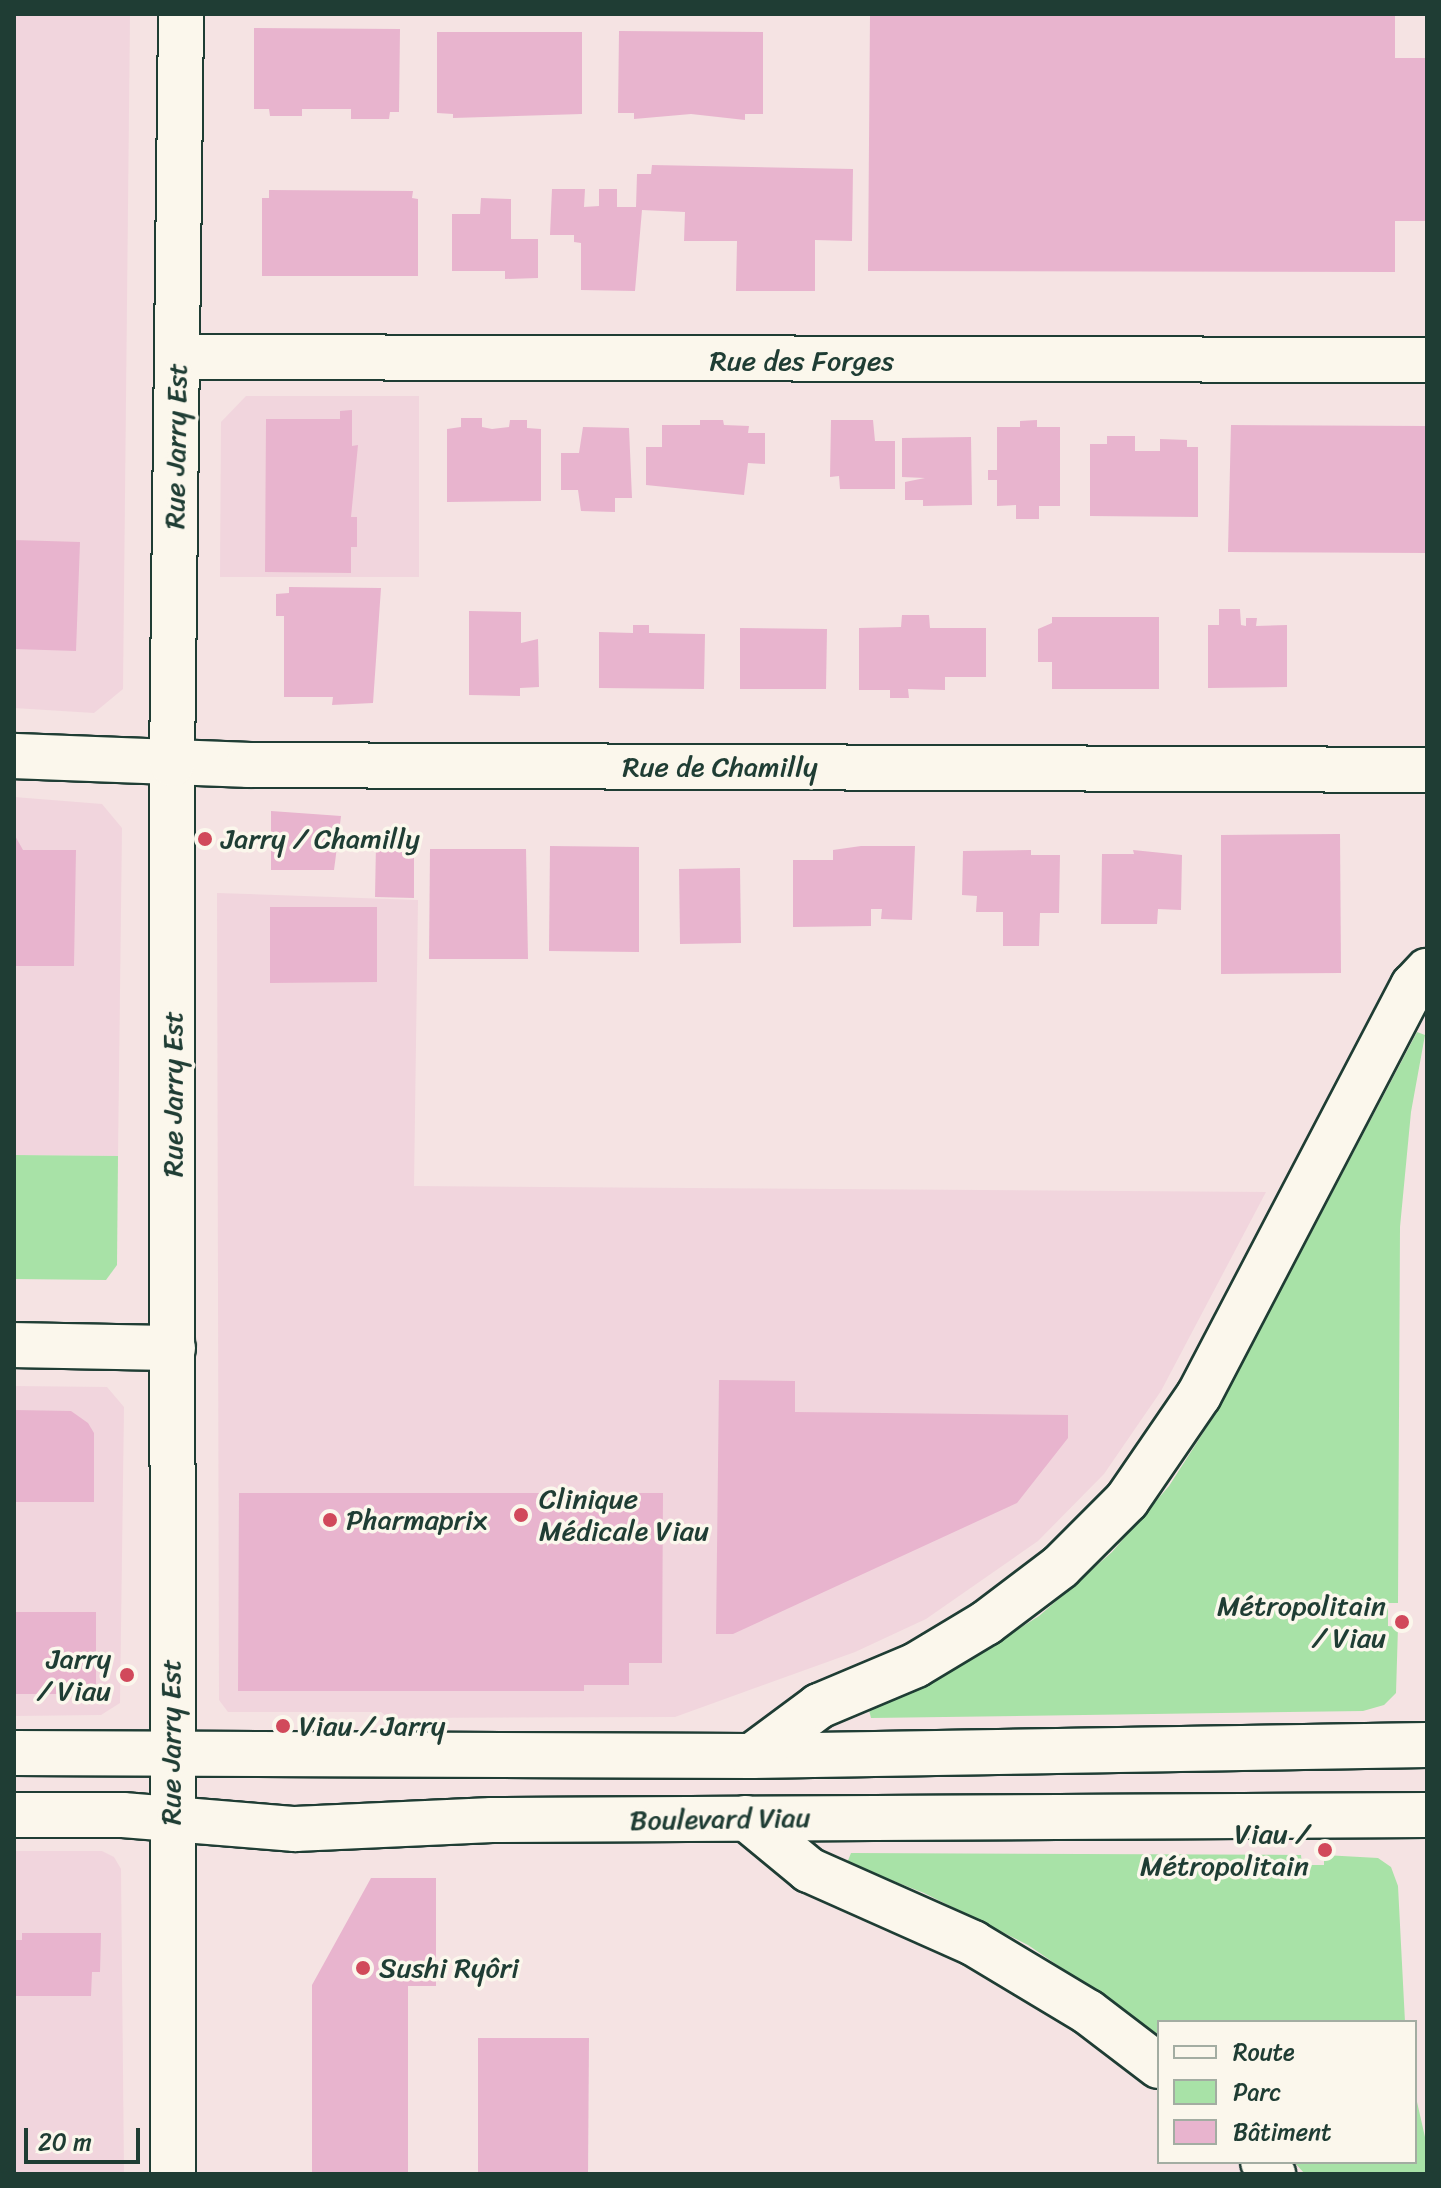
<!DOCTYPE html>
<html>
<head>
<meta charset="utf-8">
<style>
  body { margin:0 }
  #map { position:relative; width:1441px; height:2188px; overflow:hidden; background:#f5e3e3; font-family:Sriracha,sans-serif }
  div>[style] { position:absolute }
  .built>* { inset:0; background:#f1d5dd }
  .green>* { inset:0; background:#a8e2a7 }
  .building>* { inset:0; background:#e8b4ce }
  .roads { filter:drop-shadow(2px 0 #1f3d34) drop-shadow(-2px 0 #1f3d34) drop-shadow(0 2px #1f3d34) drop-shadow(0 -2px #1f3d34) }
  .street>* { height:44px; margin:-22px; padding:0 22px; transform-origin:22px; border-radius:22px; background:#fbf7ec }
  .secondary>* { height:44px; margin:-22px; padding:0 22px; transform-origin:22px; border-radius:22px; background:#fbf7ec }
  .dots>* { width:22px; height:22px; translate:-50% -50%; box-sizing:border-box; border:4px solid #fbf7ec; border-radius:50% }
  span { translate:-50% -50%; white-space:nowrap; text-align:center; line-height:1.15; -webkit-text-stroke:7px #fbf7ec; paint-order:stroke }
  .street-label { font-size:28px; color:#1f3d34 }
  .poi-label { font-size:28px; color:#1f3d34 }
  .left { translate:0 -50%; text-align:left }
  .right { translate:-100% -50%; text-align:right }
  .frame { position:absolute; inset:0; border:16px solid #1f3d34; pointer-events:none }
  .legend { position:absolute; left:1157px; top:2020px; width:260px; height:144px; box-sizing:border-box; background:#fbf7ec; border:2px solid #a3ada2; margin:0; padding:10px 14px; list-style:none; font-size:24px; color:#1f3d34 }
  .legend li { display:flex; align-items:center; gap:16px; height:40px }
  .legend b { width:40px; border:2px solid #a3ada2 }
  .scale { position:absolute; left:24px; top:2128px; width:116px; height:36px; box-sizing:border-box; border:4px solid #1f3d34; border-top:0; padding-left:10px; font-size:24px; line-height:28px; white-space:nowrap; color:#1f3d34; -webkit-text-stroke:6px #fbf7ec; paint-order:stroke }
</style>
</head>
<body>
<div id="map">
  <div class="built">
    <div style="clip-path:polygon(14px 14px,130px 14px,123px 689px,94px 713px,14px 708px)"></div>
    <div style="clip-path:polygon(246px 396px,419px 396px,419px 577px,220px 577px,221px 422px)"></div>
    <div style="clip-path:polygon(14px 797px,102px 804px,122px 828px,118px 1156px,14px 1155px)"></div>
    <div style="clip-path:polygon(217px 893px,418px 900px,414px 1186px,1266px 1192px,1161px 1391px,1104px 1474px,1038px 1541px,926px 1619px,855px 1652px,675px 1717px,388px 1718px,381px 1712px,228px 1712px,219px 1700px)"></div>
    <div style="clip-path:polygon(14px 1386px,107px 1387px,124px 1407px,120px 1703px,101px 1715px,14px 1716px)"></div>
    <div style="clip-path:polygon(14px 1851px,102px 1851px,114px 1857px,121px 1869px,124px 2174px,14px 2174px)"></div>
  </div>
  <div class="green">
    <div style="clip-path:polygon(1417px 1032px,1425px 1035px,1411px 1112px,1400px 1227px,1398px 1603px,1388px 1603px,1388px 1626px,1398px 1627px,1396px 1693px,1384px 1705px,1363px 1711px,871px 1718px,869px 1710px,941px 1678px,1039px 1616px,1112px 1552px,1169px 1486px,1219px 1408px)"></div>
    <div style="clip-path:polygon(14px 1155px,118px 1156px,117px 1265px,106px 1280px,14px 1279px)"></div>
    <div style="clip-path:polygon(851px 1853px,1301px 1855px,1302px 1865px,1324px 1865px,1324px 1855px,1378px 1858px,1391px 1867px,1398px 1886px,1405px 2022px,1159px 2022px,1159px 2035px,1028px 1945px,924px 1893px,847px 1863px)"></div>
    <div style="clip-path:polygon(1415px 2093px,1427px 2146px,1427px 2174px,1305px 2174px,1294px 2162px,1415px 2162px)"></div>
  </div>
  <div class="building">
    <div style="clip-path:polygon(870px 14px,1395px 14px,1395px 58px,1427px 58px,1427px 221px,1395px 221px,1395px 272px,868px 271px)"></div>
    <div style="clip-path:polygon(254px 28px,400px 29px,399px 112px,390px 112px,389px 119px,351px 119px,351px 109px,302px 109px,302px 116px,270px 116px,269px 109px,254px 109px)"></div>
    <div style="clip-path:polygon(619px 31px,763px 32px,763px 114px,745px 114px,745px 120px,691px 114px,634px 119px,634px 113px,618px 113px)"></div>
    <div style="clip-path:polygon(437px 32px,582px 32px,582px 114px,453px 118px,453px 114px,437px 113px)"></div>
    <div style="clip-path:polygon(652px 165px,853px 169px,852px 241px,815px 240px,815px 291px,736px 291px,737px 241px,684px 241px,685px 212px,642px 210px,635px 291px,581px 290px,581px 243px,574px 242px,574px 235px,550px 235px,552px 189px,585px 189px,584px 207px,599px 206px,599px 189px,617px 189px,617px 207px,636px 207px,637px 174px,651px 174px)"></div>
    <div style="clip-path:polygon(269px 190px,413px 191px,412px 198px,418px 199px,418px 276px,262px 276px,262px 198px,269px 198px)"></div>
    <div style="clip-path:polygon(481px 198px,511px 199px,511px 239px,538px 239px,538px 278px,505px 279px,505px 271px,452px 271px,452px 214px,480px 214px)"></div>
    <div style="clip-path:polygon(352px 410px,352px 446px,358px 445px,351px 517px,357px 517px,357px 547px,351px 547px,351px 573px,265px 572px,266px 419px,340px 419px,340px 411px)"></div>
    <div style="clip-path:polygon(461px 418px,482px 418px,482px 427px,492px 429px,509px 427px,510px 420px,527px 420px,527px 428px,541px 429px,541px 501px,447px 502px,447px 429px,461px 427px)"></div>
    <div style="clip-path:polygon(700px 420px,723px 420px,724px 425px,749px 426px,748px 433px,765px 433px,765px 464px,748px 463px,744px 495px,646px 485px,646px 447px,662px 447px,662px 425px,700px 425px)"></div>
    <div style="clip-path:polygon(831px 420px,873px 420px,875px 441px,895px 441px,895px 489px,840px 489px,839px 476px,830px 477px)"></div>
    <div style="clip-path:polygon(1037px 420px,1037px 427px,1060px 427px,1060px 506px,1039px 506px,1039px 519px,1016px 519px,1016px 505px,997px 506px,997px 480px,988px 480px,988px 470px,997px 470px,997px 427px,1020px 427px,1020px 421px)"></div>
    <div style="clip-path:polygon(1231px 425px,1427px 426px,1427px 553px,1228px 552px)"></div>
    <div style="clip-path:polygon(629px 428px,632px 498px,615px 498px,615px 512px,581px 511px,578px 490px,561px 490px,561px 453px,579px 453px,583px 427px)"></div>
    <div style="clip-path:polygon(1107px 436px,1135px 436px,1135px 451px,1160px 451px,1160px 439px,1187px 440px,1187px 447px,1198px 447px,1198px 517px,1090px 516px,1090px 444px,1107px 444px)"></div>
    <div style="clip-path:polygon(971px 437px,972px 505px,923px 506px,923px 500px,905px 500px,905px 482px,925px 478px,902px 477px,902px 438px)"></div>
    <div style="clip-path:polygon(14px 540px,80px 542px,76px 651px,14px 649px)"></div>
    <div style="clip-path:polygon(289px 587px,381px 588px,373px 703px,332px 705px,333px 697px,284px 697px,284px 616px,276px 616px,276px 594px,289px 593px)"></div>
    <div style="clip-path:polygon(1219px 609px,1240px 609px,1241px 625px,1246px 626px,1246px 618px,1257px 618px,1256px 626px,1287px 625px,1287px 687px,1208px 688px,1208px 625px,1219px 625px)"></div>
    <div style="clip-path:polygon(469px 611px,521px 612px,521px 643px,538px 639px,539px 687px,520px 688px,520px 696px,469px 695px)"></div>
    <div style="clip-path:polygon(902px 615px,929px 615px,930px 628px,986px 628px,986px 677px,945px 677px,945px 690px,908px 689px,909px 698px,890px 698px,890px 690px,859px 690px,859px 628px,901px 627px)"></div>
    <div style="clip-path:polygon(1052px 617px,1159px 617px,1159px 689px,1052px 689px,1052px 662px,1038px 662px,1038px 629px,1052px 623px)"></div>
    <div style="clip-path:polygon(633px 625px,649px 625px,649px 633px,705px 634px,704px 689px,599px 688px,599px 632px,633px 633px)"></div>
    <div style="clip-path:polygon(740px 628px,827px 629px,826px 689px,740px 689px)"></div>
    <div style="clip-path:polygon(271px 811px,341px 816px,334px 870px,271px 870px)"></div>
    <div style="clip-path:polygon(14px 834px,23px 850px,76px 850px,74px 966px,14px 966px)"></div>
    <div style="clip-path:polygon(1340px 834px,1341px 973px,1221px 974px,1221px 835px)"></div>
    <div style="clip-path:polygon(376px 844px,414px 844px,414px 898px,375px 897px)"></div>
    <div style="clip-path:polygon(550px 846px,639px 847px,639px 952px,549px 951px)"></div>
    <div style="clip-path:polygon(861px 846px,915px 846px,912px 920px,881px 919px,882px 909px,871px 909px,871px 926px,793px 927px,793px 860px,833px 860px,833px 850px)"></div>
    <div style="clip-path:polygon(430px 849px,526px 849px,528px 959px,429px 959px)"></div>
    <div style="clip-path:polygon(1031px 850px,1031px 855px,1060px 855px,1059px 913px,1040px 913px,1039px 946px,1003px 946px,1003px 912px,976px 912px,977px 896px,962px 895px,963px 851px)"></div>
    <div style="clip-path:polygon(1133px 850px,1182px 855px,1181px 910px,1158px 909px,1157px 924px,1101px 924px,1102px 854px,1134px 854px)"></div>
    <div style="clip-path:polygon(740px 868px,741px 943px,680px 944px,679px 869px)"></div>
    <div style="clip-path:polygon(270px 907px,377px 907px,377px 982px,270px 983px)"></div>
    <div style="clip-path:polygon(719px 1380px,795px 1381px,795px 1412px,1068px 1415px,1068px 1438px,1017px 1503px,733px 1634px,716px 1634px)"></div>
    <div style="clip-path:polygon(14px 1410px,71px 1411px,88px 1423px,94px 1433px,94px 1502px,14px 1502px)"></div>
    <div style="clip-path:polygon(239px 1493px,663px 1493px,662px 1663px,629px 1663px,629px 1685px,584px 1685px,584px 1691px,238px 1691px)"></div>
    <div style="clip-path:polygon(14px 1612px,96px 1612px,96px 1694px,14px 1694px)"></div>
    <div style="clip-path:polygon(371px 1878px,436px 1878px,436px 1986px,408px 1986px,408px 2174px,312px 2174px,312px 1985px)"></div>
    <div style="clip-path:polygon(22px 1933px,101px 1933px,100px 1972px,92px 1972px,91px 1996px,14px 1996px,14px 1940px,22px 1940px)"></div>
    <div style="clip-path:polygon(478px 2038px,589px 2038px,588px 2174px,478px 2174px)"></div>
  </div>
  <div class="roads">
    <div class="street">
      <div style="left:177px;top:357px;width:1250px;rotate:0.14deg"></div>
      <div style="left:14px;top:756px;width:234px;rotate:2.2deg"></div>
      <div style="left:248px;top:765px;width:1179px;rotate:0.24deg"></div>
      <div style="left:14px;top:1345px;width:159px;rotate:1.1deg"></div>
    </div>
    <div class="secondary">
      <div style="left:14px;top:1753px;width:738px;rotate:0.23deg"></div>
      <div style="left:752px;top:1756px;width:675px;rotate:-0.93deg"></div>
      <div style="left:752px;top:1756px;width:84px;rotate:-36.7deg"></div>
      <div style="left:819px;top:1706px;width:105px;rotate:-22.9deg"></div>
      <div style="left:916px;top:1665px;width:82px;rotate:-31deg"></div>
      <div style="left:986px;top:1623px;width:93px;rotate:-37.1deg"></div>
      <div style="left:1060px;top:1567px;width:95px;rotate:-45deg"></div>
      <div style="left:1127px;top:1500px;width:127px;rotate:-55.6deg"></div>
      <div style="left:1199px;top:1395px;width:462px;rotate:-62.4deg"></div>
      <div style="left:1413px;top:986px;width:21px;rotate:-47deg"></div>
      <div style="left:14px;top:1815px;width:109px"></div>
      <div style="left:123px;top:1815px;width:173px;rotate:4.7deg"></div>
      <div style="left:295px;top:1829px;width:197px;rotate:-2.6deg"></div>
      <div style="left:492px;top:1820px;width:935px;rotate:-0.31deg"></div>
      <div style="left:746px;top:1818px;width:82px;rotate:39.5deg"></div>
      <div style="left:809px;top:1870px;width:180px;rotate:24deg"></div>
      <div style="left:973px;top:1943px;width:134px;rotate:31deg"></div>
      <div style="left:1088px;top:2012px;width:89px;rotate:37.3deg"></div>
      <div style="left:1263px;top:2162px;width:16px;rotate:50deg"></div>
      <div style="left:173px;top:2174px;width:1410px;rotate:-90.04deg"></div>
      <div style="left:172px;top:764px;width:750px;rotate:-89.31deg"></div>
    </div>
  </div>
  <div class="dots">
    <div style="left:205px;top:839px;background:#d1495b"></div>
    <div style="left:521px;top:1515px;background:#d1495b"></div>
    <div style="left:330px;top:1520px;background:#d1495b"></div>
    <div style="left:1402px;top:1622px;background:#d1495b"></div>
    <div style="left:127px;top:1675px;background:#d1495b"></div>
    <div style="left:283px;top:1726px;background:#d1495b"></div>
    <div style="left:1325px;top:1850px;background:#d1495b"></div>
    <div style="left:363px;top:1968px;background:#d1495b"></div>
  </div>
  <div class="street-label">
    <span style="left:802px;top:361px">Rue des Forges</span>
    <span style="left:176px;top:446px;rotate:-89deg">Rue Jarry Est</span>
    <span style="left:720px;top:767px">Rue de Chamilly</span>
    <span style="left:173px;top:1094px;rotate:-90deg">Rue Jarry Est</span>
    <span style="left:171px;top:1742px;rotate:-90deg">Rue Jarry Est</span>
    <span style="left:720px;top:1819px;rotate:-1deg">Boulevard Viau</span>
  </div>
  <div class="poi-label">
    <span class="left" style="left:221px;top:839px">Jarry / Chamilly</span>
    <span class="left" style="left:539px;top:1515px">Clinique<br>Médicale Viau</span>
    <span class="left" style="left:346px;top:1520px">Pharmaprix</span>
    <span class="right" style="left:1386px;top:1622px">Métropolitain<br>/ Viau</span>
    <span class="right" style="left:111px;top:1675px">Jarry<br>/ Viau</span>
    <span class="left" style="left:299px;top:1726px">Viau / Jarry</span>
    <span class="right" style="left:1309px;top:1850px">Viau /<br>Métropolitain</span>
    <span class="left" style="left:379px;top:1968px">Sushi Ryôri</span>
  </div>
  <div class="frame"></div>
  <ul class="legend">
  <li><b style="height:10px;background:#fbf7ec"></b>Route</li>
  <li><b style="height:22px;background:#a8e2a7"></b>Parc</li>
  <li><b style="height:22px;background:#e8b4ce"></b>Bâtiment</li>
  </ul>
  <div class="scale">20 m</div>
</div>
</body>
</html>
